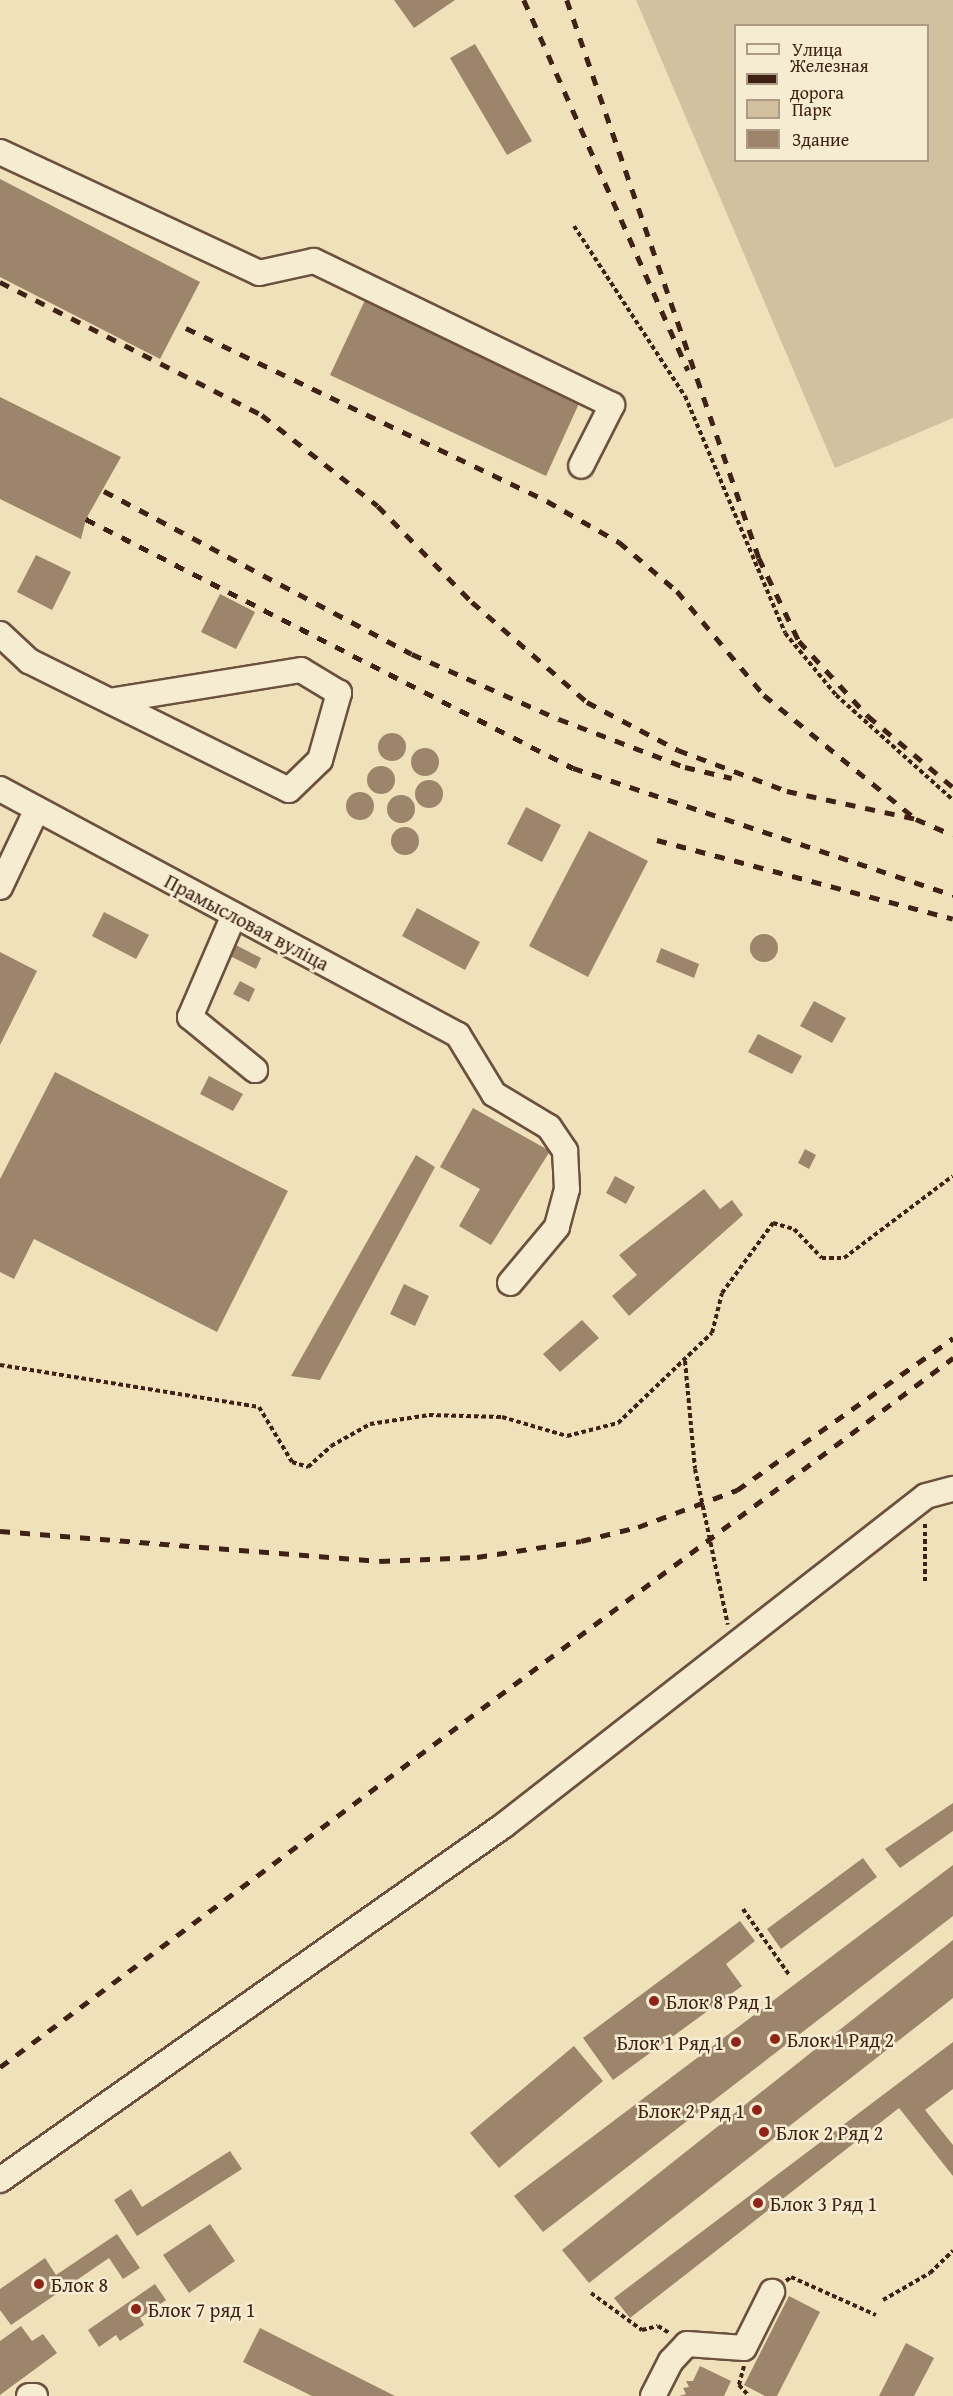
<!DOCTYPE html>
<html>
<head>
<meta charset="utf-8">
<style>
  body { margin:0 }
  #map { position:relative; width:953px; height:2396px; overflow:hidden; background:#f0e1ba; font-family:"Gentium Book Plus",serif }
  div>[style] { position:absolute }
  .green>* { inset:0; background:#d2c09e }
  .building>* { inset:0; background:#9c856b }
  .round { border-radius:50% }
  .path>* { height:4px; margin-top:-2px; transform-origin:0; background:repeating-linear-gradient(90deg,#402115 0 4.5px,transparent 0 7.5px) }
  .roads { filter:drop-shadow(2px 0 #6c513e) drop-shadow(-2px 0 #6c513e) drop-shadow(0 2px #6c513e) drop-shadow(0 -2px #6c513e) }
  .minor>* { height:24px; margin:-12px; padding:0 12px; transform-origin:12px; border-radius:12px; background:#f5ecd2 }
  .rail>* { height:4.5px; margin-top:-2.25px; transform-origin:0; background:repeating-linear-gradient(90deg,#402115 0 10px,transparent 0 20px) }
  .dots>* { width:16px; height:16px; translate:-50% -50%; box-sizing:border-box; border:3px solid #f5ecd2; border-radius:50% }
  span { translate:-50% -50%; white-space:nowrap; text-align:center; line-height:1.15; -webkit-text-stroke:5px #f5ecd2; paint-order:stroke }
  .street-label { font-size:20px; color:#402115 }
  .poi-label { font-size:20px; color:#402115 }
  .left { translate:0 -50%; text-align:left }
  .right { translate:-100% -50%; text-align:right }
  .legend { position:absolute; left:734px; top:24px; width:195px; height:138px; box-sizing:border-box; background:#f5ecd2; border:2px solid #ad9b86; margin:0; padding:8px 10px; list-style:none; font-size:18px; color:#402115 }
  .legend li { display:flex; align-items:center; gap:12px; height:30px }
  .legend b { width:30px; border:2px solid #ad9b86 }
</style>
</head>
<body>
<div id="map">
  <div class="green">
    <div style="clip-path:polygon(evenodd,636px 0,953px 0,953px 418px,835px 468px,636px 0,736px 26px,928px 26px,928px 160px,736px 160px,736px 26px)"></div>
  </div>
  <div class="building">
    <div style="clip-path:polygon(394px 0,455px 0,414px 28px)"></div>
    <div style="clip-path:polygon(475px 44px,532px 141px,507px 155px,450px 58px)"></div>
    <div style="clip-path:polygon(0 179px,200px 282px,160px 359px,0 277px)"></div>
    <div style="clip-path:polygon(366px 298px,581px 399px,546px 476px,330px 375px)"></div>
    <div style="clip-path:polygon(0 397px,121px 457px,86px 519px,81px 539px,0 499px)"></div>
    <div style="clip-path:polygon(36px 555px,71px 572px,52px 610px,17px 592px)"></div>
    <div style="clip-path:polygon(220px 594px,255px 612px,236px 649px,201px 632px)"></div>
    <div class="round" style="left:378px;top:733px;width:28px;height:28px"></div>
    <div class="round" style="left:411px;top:748px;width:28px;height:28px"></div>
    <div class="round" style="left:367px;top:766px;width:28px;height:28px"></div>
    <div class="round" style="left:415px;top:780px;width:28px;height:28px"></div>
    <div class="round" style="left:346px;top:792px;width:28px;height:28px"></div>
    <div class="round" style="left:387px;top:795px;width:28px;height:28px"></div>
    <div style="clip-path:polygon(526px 807px,561px 825px,542px 862px,507px 844px)"></div>
    <div class="round" style="left:391px;top:827px;width:28px;height:28px"></div>
    <div style="clip-path:polygon(589px 831px,648px 861px,588px 977px,529px 946px)"></div>
    <div style="clip-path:polygon(417px 908px,480px 942px,465px 970px,402px 936px)"></div>
    <div style="clip-path:polygon(104px 912px,149px 935px,136px 959px,92px 936px)"></div>
    <div class="round" style="left:750px;top:934px;width:28px;height:28px"></div>
    <div style="clip-path:polygon(234px 944px,261px 958px,256px 969px,228px 955px)"></div>
    <div style="clip-path:polygon(661px 948px,699px 964px,694px 978px,656px 962px)"></div>
    <div style="clip-path:polygon(0 952px,37px 971px,0 1045px)"></div>
    <div style="clip-path:polygon(240px 981px,255px 989px,249px 1002px,233px 994px)"></div>
    <div style="clip-path:polygon(814px 1001px,846px 1018px,832px 1043px,800px 1026px)"></div>
    <div style="clip-path:polygon(758px 1034px,802px 1056px,792px 1074px,748px 1052px)"></div>
    <div style="clip-path:polygon(55px 1072px,288px 1191px,217px 1332px,34px 1239px,14px 1279px,0 1272px,0 1179px)"></div>
    <div style="clip-path:polygon(209px 1076px,243px 1094px,233px 1111px,200px 1094px)"></div>
    <div style="clip-path:polygon(473px 1108px,550px 1151px,491px 1245px,459px 1226px,480px 1189px,440px 1167px)"></div>
    <div style="clip-path:polygon(805px 1149px,816px 1155px,809px 1169px,798px 1163px)"></div>
    <div style="clip-path:polygon(416px 1155px,435px 1167px,320px 1380px,291px 1376px)"></div>
    <div style="clip-path:polygon(615px 1176px,635px 1187px,626px 1204px,606px 1193px)"></div>
    <div style="clip-path:polygon(704px 1189px,720px 1209px,732px 1200px,743px 1215px,629px 1316px,612px 1296px,637px 1275px,619px 1255px)"></div>
    <div style="clip-path:polygon(404px 1284px,429px 1296px,415px 1326px,390px 1314px)"></div>
    <div style="clip-path:polygon(582px 1320px,599px 1338px,560px 1372px,543px 1354px)"></div>
    <div style="clip-path:polygon(953px 1803px,953px 1831px,900px 1868px,885px 1849px)"></div>
    <div style="clip-path:polygon(863px 1858px,877px 1877px,781px 1949px,767px 1929px)"></div>
    <div style="clip-path:polygon(953px 1865px,953px 1916px,543px 2232px,514px 2196px)"></div>
    <div style="clip-path:polygon(740px 1921px,755px 1941px,726px 1964px,742px 1986px,613px 2080px,583px 2038px)"></div>
    <div style="clip-path:polygon(953px 1940px,953px 1998px,589px 2283px,562px 2250px)"></div>
    <div style="clip-path:polygon(953px 2042px,953px 2089px,925px 2110px,953px 2145px,953px 2176px,899px 2108px,630px 2318px,614px 2298px)"></div>
    <div style="clip-path:polygon(574px 2046px,603px 2081px,499px 2168px,470px 2133px)"></div>
    <div style="clip-path:polygon(230px 2151px,242px 2169px,137px 2236px,114px 2200px,131px 2189px,142px 2207px)"></div>
    <div style="clip-path:polygon(210px 2224px,235px 2261px,189px 2293px,163px 2255px)"></div>
    <div style="clip-path:polygon(117px 2234px,140px 2268px,123px 2279px,109px 2258px,11px 2325px,0 2310px,0 2289px,45px 2258px,56px 2275px)"></div>
    <div style="clip-path:polygon(155px 2284px,166px 2300px,140px 2318px,144px 2325px,120px 2341px,116px 2335px,99px 2347px,88px 2330px)"></div>
    <div style="clip-path:polygon(789px 2296px,820px 2312px,777px 2396px,765px 2396px,744px 2385px)"></div>
    <div style="clip-path:polygon(21px 2326px,32px 2341px,43px 2334px,57px 2353px,0 2395px,0 2341px)"></div>
    <div style="clip-path:polygon(260px 2328px,395px 2396px,312px 2396px,243px 2362px)"></div>
    <div style="clip-path:polygon(906px 2343px,934px 2358px,914px 2396px,879px 2396px)"></div>
    <div style="clip-path:polygon(700px 2366px,731px 2381px,724px 2396px,679px 2396px,686px 2394px,683px 2388px,689px 2387px,686px 2381px,693px 2381px)"></div>
  </div>
  <div class="path">
    <div style="left:574px;top:226px;width:203px;rotate:56.9deg"></div>
    <div style="left:685px;top:396px;width:257px;rotate:67.1deg"></div>
    <div style="left:785px;top:633px;width:80px;rotate:50.6deg"></div>
    <div style="left:836px;top:695px;width:157px;rotate:41.9deg"></div>
    <div style="left:685px;top:1361px;width:108px;rotate:84.7deg"></div>
    <div style="left:695px;top:1469px;width:159px;rotate:78.1deg"></div>
    <div style="left:0;top:1365px;width:262px;rotate:9.2deg"></div>
    <div style="left:259px;top:1407px;width:64px;rotate:59deg"></div>
    <div style="left:292px;top:1462px;width:17px;rotate:17deg"></div>
    <div style="left:308px;top:1467px;width:31px;rotate:-42deg"></div>
    <div style="left:331px;top:1446px;width:45px;rotate:-29.4deg"></div>
    <div style="left:370px;top:1424px;width:60px;rotate:-8.7deg"></div>
    <div style="left:429px;top:1415px;width:73px;rotate:1.6deg"></div>
    <div style="left:502px;top:1417px;width:68px;rotate:16.3deg"></div>
    <div style="left:567px;top:1436px;width:53px;rotate:-14.3deg"></div>
    <div style="left:618px;top:1423px;width:130px;rotate:-43.8deg"></div>
    <div style="left:712px;top:1333px;width:41px;rotate:-76deg"></div>
    <div style="left:722px;top:1293px;width:87px;rotate:-53.9deg"></div>
    <div style="left:773px;top:1223px;width:22px;rotate:16deg"></div>
    <div style="left:794px;top:1229px;width:40px;rotate:46deg"></div>
    <div style="left:822px;top:1258px;width:22px"></div>
    <div style="left:844px;top:1258px;width:136px;rotate:-37deg"></div>
    <div style="left:925px;top:1524px;width:57px;rotate:90deg"></div>
    <div style="left:743px;top:1909px;width:82px;rotate:55deg"></div>
    <div style="left:786px;top:2281px;width:6px;rotate:-39deg"></div>
    <div style="left:791px;top:2277px;width:93px;rotate:24.1deg"></div>
    <div style="left:591px;top:2293px;width:63px;rotate:36deg"></div>
    <div style="left:642px;top:2330px;width:16px;rotate:-14deg"></div>
    <div style="left:658px;top:2326px;width:13px;rotate:32deg"></div>
    <div style="left:883px;top:2300px;width:54px;rotate:-29.9deg"></div>
    <div style="left:930px;top:2273px;width:32px;rotate:-44deg"></div>
    <div style="left:744px;top:2366px;width:20px;rotate:105deg"></div>
    <div style="left:739px;top:2385px;width:15px;rotate:48deg"></div>
  </div>
  <div class="roads">
    <div class="minor">
      <div style="left:0;top:152px;width:286px;rotate:25deg"></div>
      <div style="left:259px;top:273px;width:56px;rotate:-12.3deg"></div>
      <div style="left:314px;top:261px;width:331px;rotate:25.8deg"></div>
      <div style="left:612px;top:405px;width:68px;rotate:116.9deg"></div>
      <div style="left:0;top:634px;width:40px;rotate:43deg"></div>
      <div style="left:29px;top:661px;width:290px;rotate:26.4deg"></div>
      <div style="left:289px;top:790px;width:43px;rotate:-44.1deg"></div>
      <div style="left:320px;top:760px;width:70px;rotate:-74.2deg"></div>
      <div style="left:339px;top:693px;width:44px;rotate:-148.8deg"></div>
      <div style="left:301px;top:670px;width:193px;rotate:170.8deg"></div>
      <div style="left:0;top:789px;width:520px;rotate:28.24deg"></div>
      <div style="left:458px;top:1035px;width:69px;rotate:58.6deg"></div>
      <div style="left:494px;top:1094px;width:64px;rotate:31deg"></div>
      <div style="left:549px;top:1127px;width:29px;rotate:56deg"></div>
      <div style="left:565px;top:1151px;width:38px;rotate:87deg"></div>
      <div style="left:567px;top:1189px;width:39px;rotate:105deg"></div>
      <div style="left:557px;top:1227px;width:73px;rotate:130deg"></div>
      <div style="left:0;top:887px;width:86px;rotate:-64.6deg"></div>
      <div style="left:234px;top:915px;width:111px;rotate:113.3deg"></div>
      <div style="left:190px;top:1017px;width:84px;rotate:39.2deg"></div>
      <div style="left:0;top:2180px;width:615px;rotate:-35.14deg"></div>
      <div style="left:503px;top:1826px;width:536px;rotate:-37.96deg"></div>
      <div style="left:926px;top:1496px;width:28px;rotate:-15deg"></div>
      <div style="left:29px;top:2396px;width:6px"></div>
      <div style="left:653px;top:2396px;width:39px;rotate:-63deg"></div>
      <div style="left:671px;top:2361px;width:23px;rotate:-47deg"></div>
      <div style="left:687px;top:2344px;width:57px;rotate:4deg"></div>
      <div style="left:744px;top:2348px;width:63px;rotate:-63.4deg"></div>
    </div>
  </div>
  <div class="rail">
    <div style="left:524px;top:0;width:405px;rotate:66.1deg"></div>
    <div style="left:567px;top:0;width:590px;rotate:71.01deg"></div>
    <div style="left:759px;top:558px;width:92px;rotate:64.3deg"></div>
    <div style="left:799px;top:641px;width:102px;rotate:47.4deg"></div>
    <div style="left:868px;top:716px;width:111px;rotate:39.9deg"></div>
    <div style="left:0;top:282px;width:294px;rotate:26.9deg"></div>
    <div style="left:262px;top:415px;width:147px;rotate:38.1deg"></div>
    <div style="left:378px;top:506px;width:134px;rotate:45.6deg"></div>
    <div style="left:472px;top:602px;width:152px;rotate:41deg"></div>
    <div style="left:587px;top:702px;width:103px;rotate:27.8deg"></div>
    <div style="left:678px;top:750px;width:116px;rotate:20.6deg"></div>
    <div style="left:787px;top:791px;width:132px;rotate:12.2deg"></div>
    <div style="left:186px;top:328px;width:400px;rotate:25.6deg"></div>
    <div style="left:547px;top:501px;width:83px;rotate:29.7deg"></div>
    <div style="left:619px;top:542px;width:76px;rotate:40.2deg"></div>
    <div style="left:677px;top:591px;width:136px;rotate:50.1deg"></div>
    <div style="left:764px;top:695px;width:196px;rotate:39.2deg"></div>
    <div style="left:916px;top:819px;width:40px;rotate:23.4deg"></div>
    <div style="left:104px;top:491px;width:348px;rotate:27.9deg"></div>
    <div style="left:412px;top:654px;width:161px;rotate:23.9deg"></div>
    <div style="left:559px;top:719px;width:135px;rotate:20.9deg"></div>
    <div style="left:685px;top:767px;width:48px;rotate:13.2deg"></div>
    <div style="left:86px;top:519px;width:547px;rotate:27.08deg"></div>
    <div style="left:573px;top:768px;width:401px;rotate:18.5deg"></div>
    <div style="left:657px;top:840px;width:306px;rotate:14.9deg"></div>
    <div style="left:0;top:1531px;width:381px;rotate:4.5deg"></div>
    <div style="left:380px;top:1561px;width:97px;rotate:-2.4deg"></div>
    <div style="left:477px;top:1557px;width:105px;rotate:-8.7deg"></div>
    <div style="left:581px;top:1541px;width:59px;rotate:-13.8deg"></div>
    <div style="left:638px;top:1527px;width:106px;rotate:-20.5deg"></div>
    <div style="left:737px;top:1490px;width:264px;rotate:-35.1deg"></div>
    <div style="left:0;top:2067px;width:1188px;rotate:-36.65deg"></div>
  </div>
  <div class="dots">
    <div style="left:654px;top:2001px;background:#8f2418"></div>
    <div style="left:775px;top:2039px;background:#8f2418"></div>
    <div style="left:736px;top:2042px;background:#8f2418"></div>
    <div style="left:757px;top:2110px;background:#8f2418"></div>
    <div style="left:764px;top:2132px;background:#8f2418"></div>
    <div style="left:758px;top:2203px;background:#8f2418"></div>
    <div style="left:39px;top:2284px;background:#8f2418"></div>
    <div style="left:136px;top:2309px;background:#8f2418"></div>
  </div>
  <div class="street-label">
    <span style="left:247px;top:922px;rotate:28deg">Прамысловая вуліца</span>
  </div>
  <div class="poi-label">
    <span class="left" style="left:666px;top:2001px">Блок 8 Ряд 1</span>
    <span class="left" style="left:787px;top:2039px">Блок 1 Ряд 2</span>
    <span class="right" style="left:724px;top:2042px">Блок 1 Ряд 1</span>
    <span class="right" style="left:745px;top:2110px">Блок 2 Ряд 1</span>
    <span class="left" style="left:776px;top:2132px">Блок 2 Ряд 2</span>
    <span class="left" style="left:770px;top:2203px">Блок 3 Ряд 1</span>
    <span class="left" style="left:51px;top:2284px">Блок 8</span>
    <span class="left" style="left:148px;top:2309px">Блок 7 ряд 1</span>
  </div>
  <ul class="legend">
  <li><b style="height:8px;background:#f5ecd2"></b>Улица</li>
  <li><b style="height:8px;background:#402115"></b>Железная дорога</li>
  <li><b style="height:16px;background:#d2c09e"></b>Парк</li>
  <li><b style="height:16px;background:#9c856b"></b>Здание</li>
  </ul>
</div>
</body>
</html>
